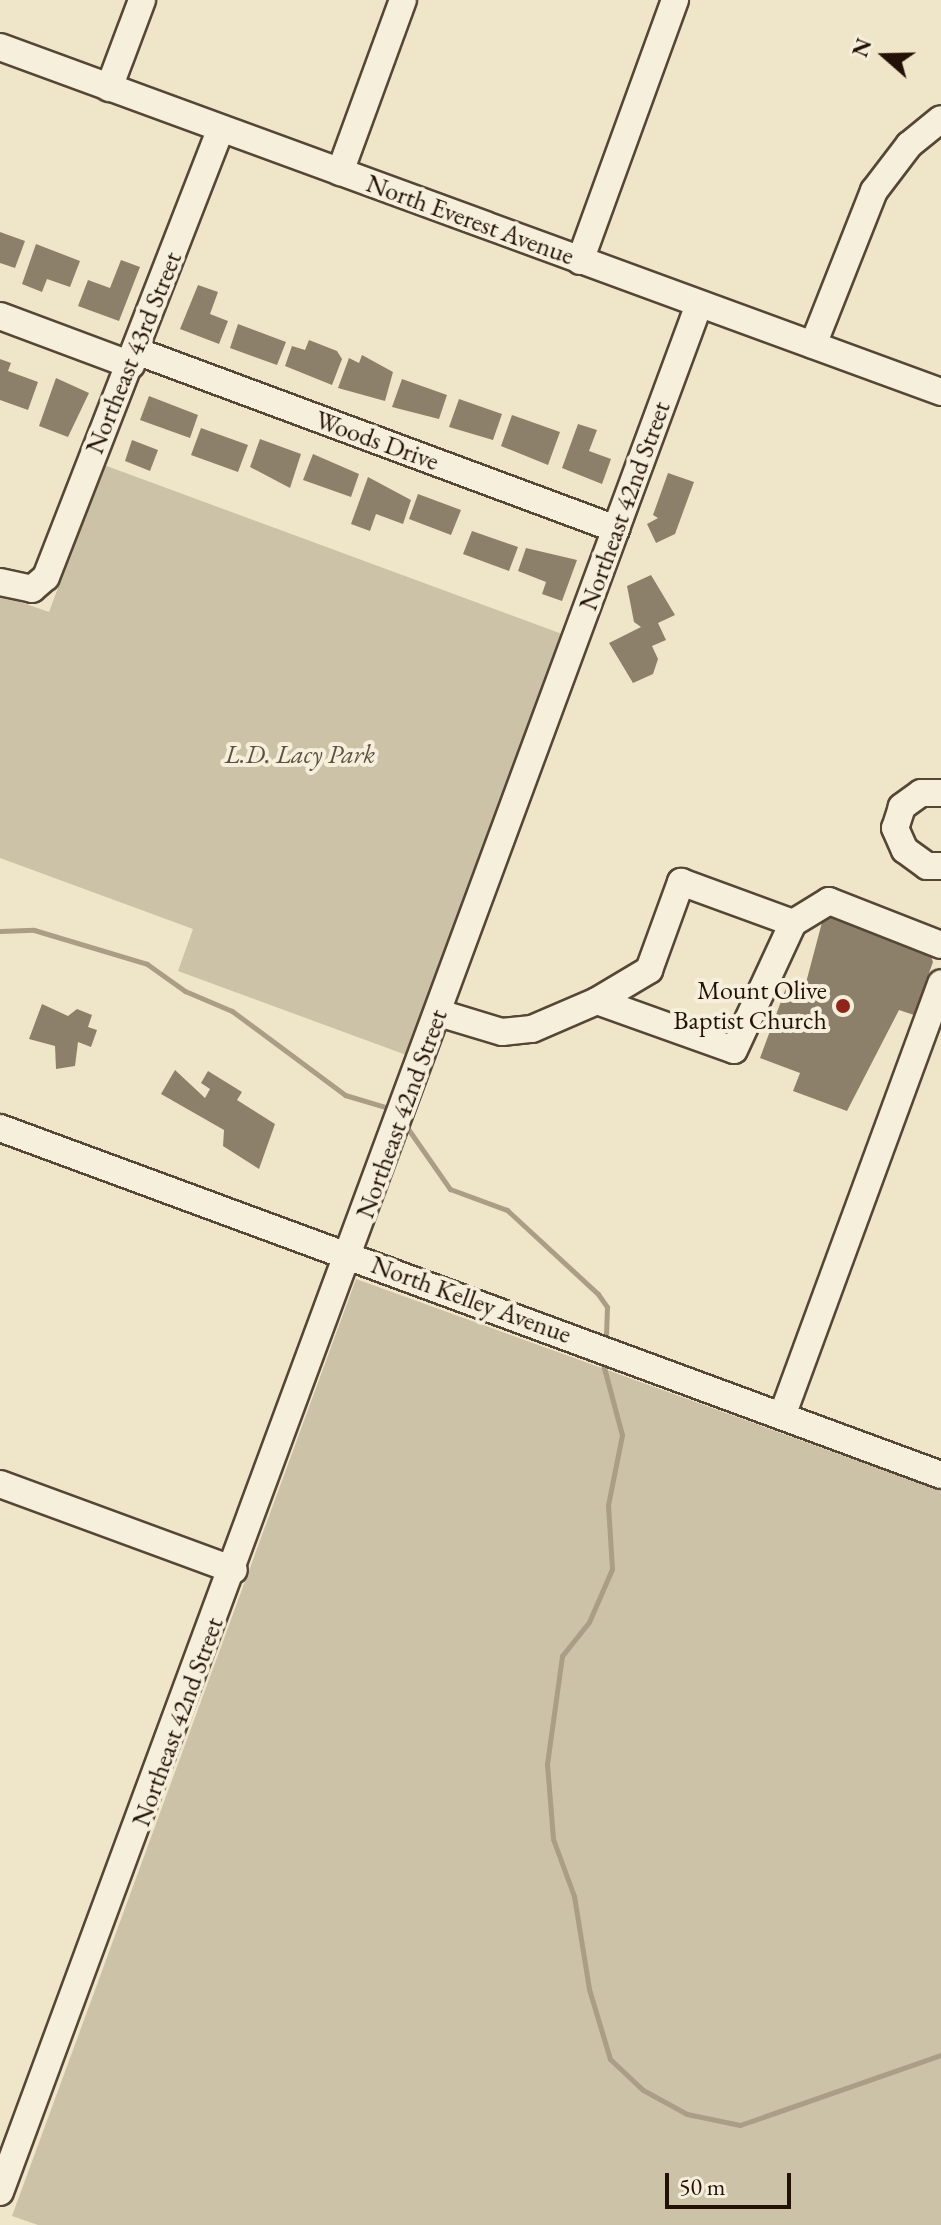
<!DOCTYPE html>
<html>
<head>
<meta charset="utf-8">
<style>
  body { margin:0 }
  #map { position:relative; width:941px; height:2225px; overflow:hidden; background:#efe6c9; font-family:"EB Garamond",serif }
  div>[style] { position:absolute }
  .green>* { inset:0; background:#ccc2a8 }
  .stream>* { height:5px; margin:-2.5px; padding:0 2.5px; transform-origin:2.5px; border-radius:2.5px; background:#aa9e86 }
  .building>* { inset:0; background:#8d806b }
  .roads { filter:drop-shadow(2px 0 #564636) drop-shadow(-2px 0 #564636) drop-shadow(0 2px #564636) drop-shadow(0 -2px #564636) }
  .minor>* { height:26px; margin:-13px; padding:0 13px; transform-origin:13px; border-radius:13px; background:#f5efdc }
  .dots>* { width:22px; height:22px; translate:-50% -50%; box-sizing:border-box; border:4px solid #f5efdc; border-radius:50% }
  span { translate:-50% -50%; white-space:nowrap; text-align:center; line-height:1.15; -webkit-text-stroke:8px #f5efdc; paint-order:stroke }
  .street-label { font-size:26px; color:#231105 }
  .park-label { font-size:26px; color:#5e4f3e; font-style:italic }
  .poi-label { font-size:26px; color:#231105 }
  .right { translate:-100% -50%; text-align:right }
  .north { position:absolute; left:845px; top:16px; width:80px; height:80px; -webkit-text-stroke:6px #f5efdc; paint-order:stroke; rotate:290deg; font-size:22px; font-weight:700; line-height:32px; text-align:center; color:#231105 }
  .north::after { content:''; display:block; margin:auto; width:28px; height:36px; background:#231105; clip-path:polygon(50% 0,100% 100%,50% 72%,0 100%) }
  .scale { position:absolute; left:665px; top:2173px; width:126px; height:36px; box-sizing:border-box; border:4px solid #231105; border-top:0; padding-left:10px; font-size:24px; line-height:28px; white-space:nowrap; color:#231105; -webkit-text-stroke:6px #f5efdc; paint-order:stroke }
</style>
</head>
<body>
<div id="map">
  <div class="green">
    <div style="clip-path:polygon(104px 465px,565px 635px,409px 1056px,178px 971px,193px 929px,0 858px,0 595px,49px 612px)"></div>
    <div style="clip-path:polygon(356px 1279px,941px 1491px,941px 2225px,38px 2225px,12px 2216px)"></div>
  </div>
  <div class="stream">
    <div style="left:0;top:931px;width:34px;rotate:-2deg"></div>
    <div style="left:34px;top:930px;width:118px;rotate:16.7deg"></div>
    <div style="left:147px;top:964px;width:47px;rotate:35.4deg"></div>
    <div style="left:185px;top:991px;width:51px;rotate:23.1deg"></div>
    <div style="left:232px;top:1011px;width:141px;rotate:36.6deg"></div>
    <div style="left:345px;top:1095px;width:46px;rotate:16.5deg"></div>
    <div style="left:406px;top:1126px;width:77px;rotate:55.1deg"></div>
    <div style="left:450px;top:1189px;width:61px;rotate:20.2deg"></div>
    <div style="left:507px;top:1210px;width:124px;rotate:42.7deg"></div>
    <div style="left:598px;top:1294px;width:16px;rotate:55deg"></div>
    <div style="left:607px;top:1307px;width:27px;rotate:92deg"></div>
    <div style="left:603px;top:1364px;width:73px;rotate:75deg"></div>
    <div style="left:622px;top:1435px;width:71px;rotate:101.3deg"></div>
    <div style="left:608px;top:1505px;width:64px;rotate:86.4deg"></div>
    <div style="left:612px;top:1569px;width:58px;rotate:113.5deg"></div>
    <div style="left:589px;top:1622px;width:43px;rotate:128.5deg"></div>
    <div style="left:562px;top:1656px;width:109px;rotate:97.9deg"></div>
    <div style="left:547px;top:1764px;width:75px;rotate:85.4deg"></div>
    <div style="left:553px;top:1839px;width:61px;rotate:69.8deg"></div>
    <div style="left:574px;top:1896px;width:94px;rotate:80.8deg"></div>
    <div style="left:589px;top:1989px;width:73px;rotate:73.3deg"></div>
    <div style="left:610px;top:2059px;width:45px;rotate:43.2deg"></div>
    <div style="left:643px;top:2090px;width:50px;rotate:28.6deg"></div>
    <div style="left:687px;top:2114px;width:54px;rotate:11.7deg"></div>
    <div style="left:740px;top:2125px;width:213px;rotate:-19.2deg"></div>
  </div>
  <div class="building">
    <div style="clip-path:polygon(0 232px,25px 241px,15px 268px,0 263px)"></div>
    <div style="clip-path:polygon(36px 244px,80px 261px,70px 287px,47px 279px,42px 292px,22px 284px)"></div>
    <div style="clip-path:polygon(121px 260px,140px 267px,119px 321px,78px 306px,88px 280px,110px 288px)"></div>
    <div style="clip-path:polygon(198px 285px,218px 292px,210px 314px,228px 321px,219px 344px,180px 329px)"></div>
    <div style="clip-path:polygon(238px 324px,286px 342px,277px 365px,230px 348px)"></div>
    <div style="clip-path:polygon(309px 340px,337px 351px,342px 359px,332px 385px,285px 366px,292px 346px,305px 350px)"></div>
    <div style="clip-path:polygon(362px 355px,393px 372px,385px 401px,338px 388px,349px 358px,359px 363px)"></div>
    <div style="clip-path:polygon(0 359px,11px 363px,8px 371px,38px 382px,28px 410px,0 400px)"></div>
    <div style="clip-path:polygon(56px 378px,89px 393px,68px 437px,39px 426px)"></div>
    <div style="clip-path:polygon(402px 379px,447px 395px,439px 419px,392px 407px)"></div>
    <div style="clip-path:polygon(149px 396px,198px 415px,190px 438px,140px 420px)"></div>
    <div style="clip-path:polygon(459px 399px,502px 414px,493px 440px,449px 427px)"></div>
    <div style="clip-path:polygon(512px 415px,560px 432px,548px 465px,501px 446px)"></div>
    <div style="clip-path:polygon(578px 424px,597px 430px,589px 451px,611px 459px,602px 484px,562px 468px)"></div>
    <div style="clip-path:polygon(201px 428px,248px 445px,238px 472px,191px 455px)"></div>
    <div style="clip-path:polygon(260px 439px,301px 454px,290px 488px,250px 467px)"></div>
    <div style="clip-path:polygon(132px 440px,158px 450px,150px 471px,125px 461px)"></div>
    <div style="clip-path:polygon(313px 454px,359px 474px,351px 497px,303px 480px)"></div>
    <div style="clip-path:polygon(668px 473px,694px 482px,675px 534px,656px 543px,647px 524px,658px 518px,653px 515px)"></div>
    <div style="clip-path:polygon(368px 477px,411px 500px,403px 524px,376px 514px,370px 531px,351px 524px)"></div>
    <div style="clip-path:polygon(418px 494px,461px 510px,451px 535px,409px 519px)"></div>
    <div style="clip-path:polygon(472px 531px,518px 547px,509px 571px,463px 554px)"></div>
    <div style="clip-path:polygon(526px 548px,577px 560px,562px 601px,542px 594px,546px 582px,518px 571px)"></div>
    <div style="clip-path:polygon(651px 575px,675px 615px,658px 623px,666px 640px,652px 646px,658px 659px,653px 674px,633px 683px,609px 643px,641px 627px,634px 622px,627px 586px)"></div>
    <div style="clip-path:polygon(825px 911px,928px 948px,933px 962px,914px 1015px,899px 1010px,847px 1111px,793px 1091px,800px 1073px,760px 1058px,786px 988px,803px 994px)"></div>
    <div style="clip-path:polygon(42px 1004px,68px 1016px,77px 1009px,92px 1015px,88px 1027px,97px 1030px,91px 1047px,78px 1042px,75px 1066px,56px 1069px,55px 1046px,29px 1039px)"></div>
    <div style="clip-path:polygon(175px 1070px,205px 1098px,210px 1089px,201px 1083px,208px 1071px,242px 1092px,237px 1100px,275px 1124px,259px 1169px,223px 1146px,224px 1130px,161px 1094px)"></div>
  </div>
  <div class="roads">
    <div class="minor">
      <div style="left:0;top:47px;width:1002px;rotate:20.13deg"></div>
      <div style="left:109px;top:88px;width:94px;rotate:-69.4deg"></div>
      <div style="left:340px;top:172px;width:183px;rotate:-69.9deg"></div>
      <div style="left:580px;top:261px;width:278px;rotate:-70deg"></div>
      <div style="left:0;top:316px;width:140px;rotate:20.5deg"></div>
      <div style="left:813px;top:345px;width:166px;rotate:-68.4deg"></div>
      <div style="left:874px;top:191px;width:58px;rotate:-52.7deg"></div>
      <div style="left:909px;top:145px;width:41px;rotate:-39.1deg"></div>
      <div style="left:139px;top:352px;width:509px;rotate:20.36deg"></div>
      <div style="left:0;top:582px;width:33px;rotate:12deg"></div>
      <div style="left:32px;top:589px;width:18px;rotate:-41deg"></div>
      <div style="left:46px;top:577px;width:481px;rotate:-68.7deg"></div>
      <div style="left:941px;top:793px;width:20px;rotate:180deg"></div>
      <div style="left:921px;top:793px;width:24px;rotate:144deg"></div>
      <div style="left:902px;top:807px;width:22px;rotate:108deg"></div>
      <div style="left:895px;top:828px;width:24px;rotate:66deg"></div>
      <div style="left:905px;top:850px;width:27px;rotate:36deg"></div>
      <div style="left:927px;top:866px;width:14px"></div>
      <div style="left:597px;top:1001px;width:145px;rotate:19.7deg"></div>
      <div style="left:734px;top:1050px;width:140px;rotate:-65.1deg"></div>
      <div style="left:439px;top:1013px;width:66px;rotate:16.8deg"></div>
      <div style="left:502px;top:1032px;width:30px;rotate:-6deg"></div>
      <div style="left:532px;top:1029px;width:71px;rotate:-23.3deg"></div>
      <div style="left:597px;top:1001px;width:61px;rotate:-30.8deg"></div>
      <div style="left:649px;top:970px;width:94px;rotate:-70deg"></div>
      <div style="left:681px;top:882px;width:119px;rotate:20.1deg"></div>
      <div style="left:793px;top:923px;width:42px;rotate:-31.4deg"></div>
      <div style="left:829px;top:901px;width:120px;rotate:21.4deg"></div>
      <div style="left:0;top:1128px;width:1003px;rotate:20.24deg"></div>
      <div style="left:782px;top:1416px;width:461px;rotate:-69.8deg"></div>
      <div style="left:0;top:1484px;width:249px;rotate:20.2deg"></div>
      <div style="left:0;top:2192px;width:2013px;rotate:-69.68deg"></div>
    </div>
  </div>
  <div class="dots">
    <div style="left:843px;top:1006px;background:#8f2418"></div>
  </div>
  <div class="street-label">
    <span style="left:470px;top:220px;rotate:20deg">North Everest Avenue</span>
    <span style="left:134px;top:353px;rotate:-68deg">Northeast 43rd Street</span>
    <span style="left:377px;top:441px;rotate:20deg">Woods Drive</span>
    <span style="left:625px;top:506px;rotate:-70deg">Northeast 42nd Street</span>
    <span style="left:402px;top:1114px;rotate:-70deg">Northeast 42nd Street</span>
    <span style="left:471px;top:1300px;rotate:20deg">North Kelley Avenue</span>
    <span style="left:178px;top:1722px;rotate:-70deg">Northeast 42nd Street</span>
  </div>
  <div class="park-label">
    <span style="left:300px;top:755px">L.D. Lacy Park</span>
  </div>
  <div class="poi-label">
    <span class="right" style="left:827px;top:1006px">Mount Olive<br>Baptist Church</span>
  </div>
  <div class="north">N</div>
  <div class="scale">50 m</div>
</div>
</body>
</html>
